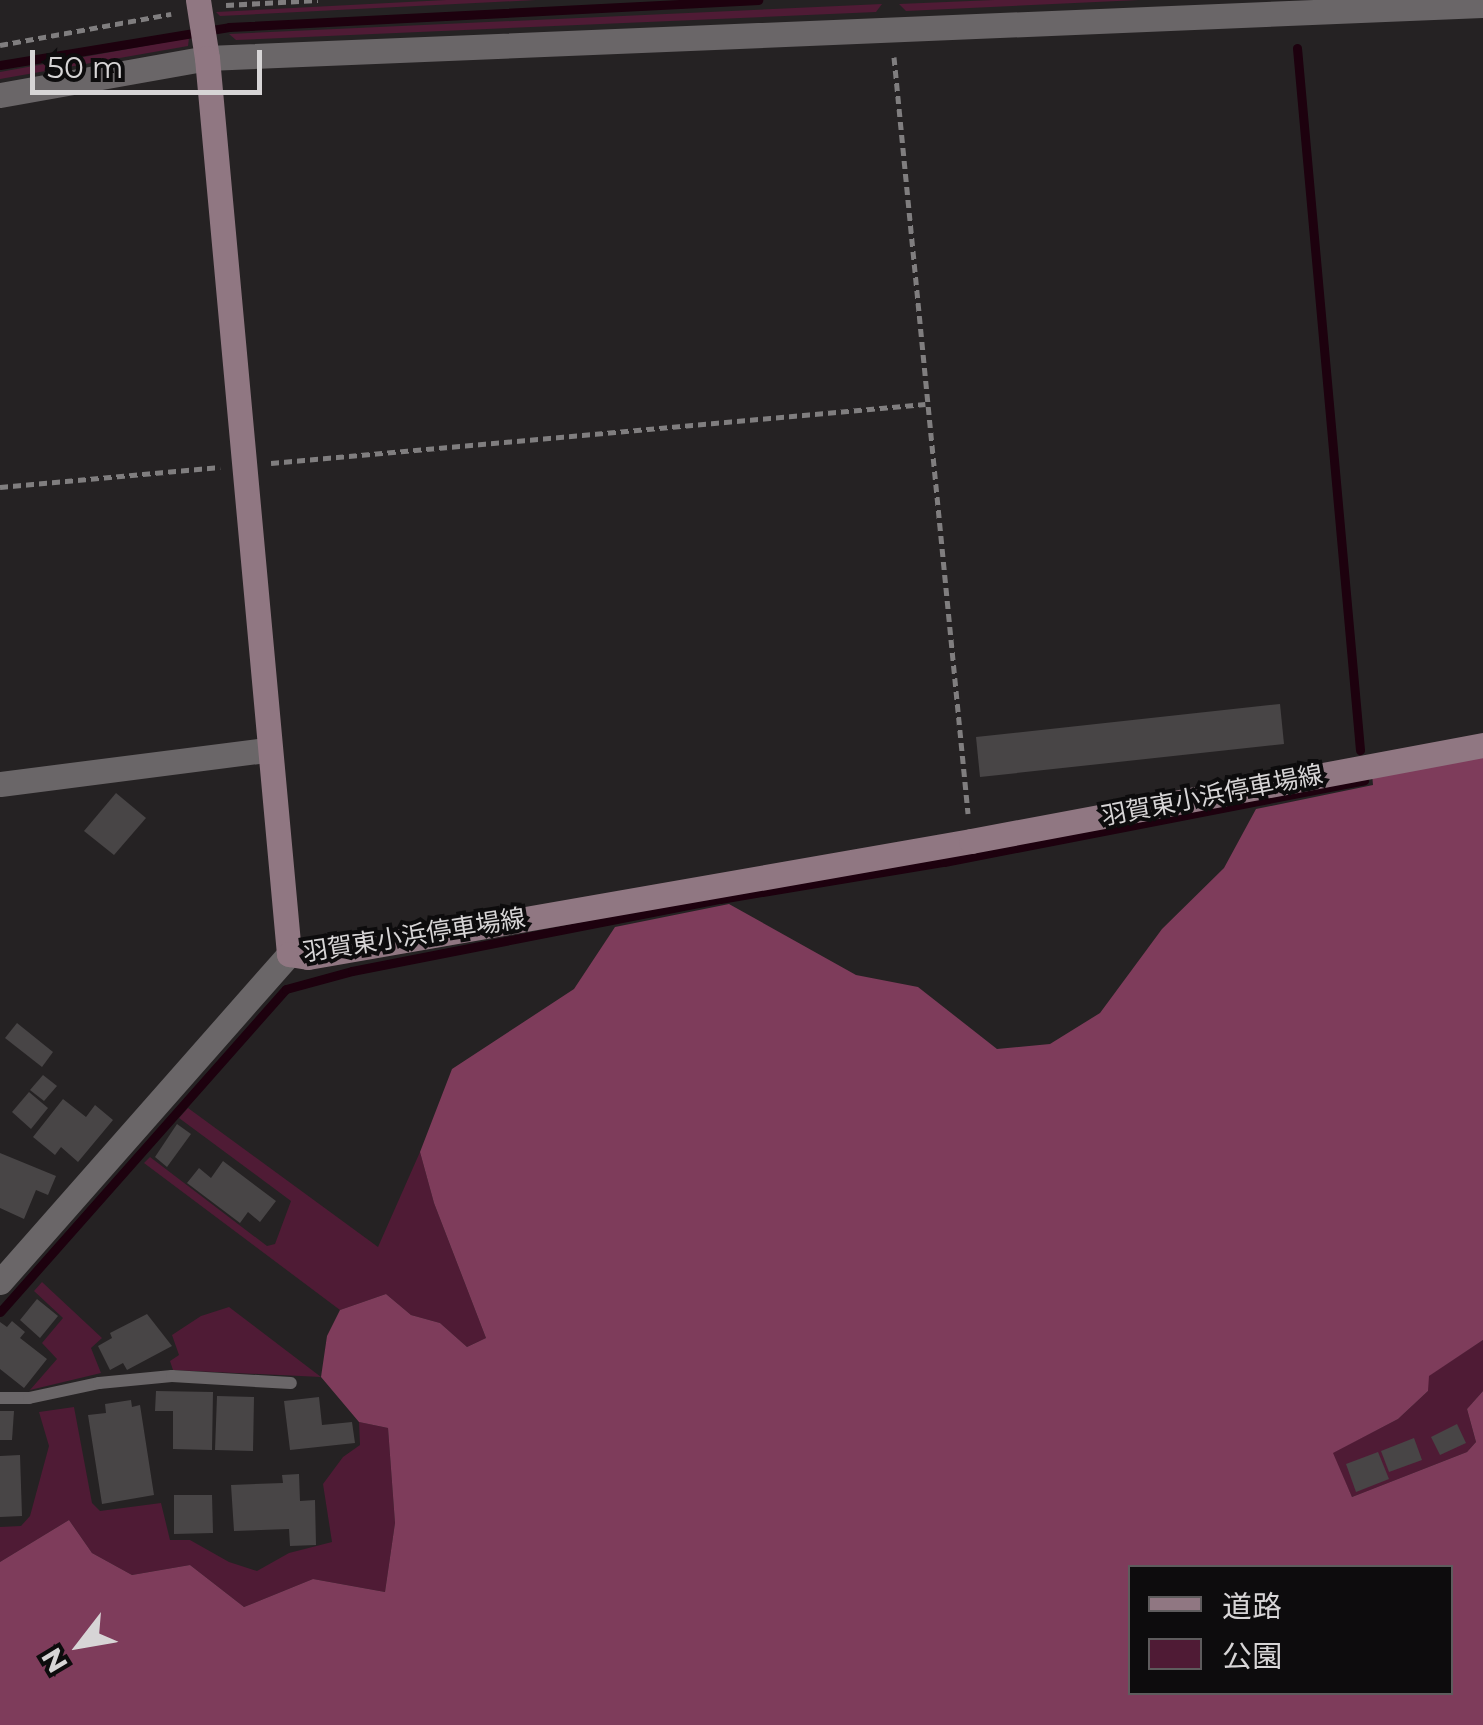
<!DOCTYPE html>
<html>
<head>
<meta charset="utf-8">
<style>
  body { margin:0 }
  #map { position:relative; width:1483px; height:1725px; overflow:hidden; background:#252223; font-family:Montserrat,"Noto Sans JP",sans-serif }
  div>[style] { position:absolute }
  .green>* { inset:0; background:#4f1b35 }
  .forest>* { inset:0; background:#7e3c5b }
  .stream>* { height:9px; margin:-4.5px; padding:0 4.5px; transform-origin:4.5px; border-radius:4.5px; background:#1d010e }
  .building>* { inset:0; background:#484546 }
  .path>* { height:5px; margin-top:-2.5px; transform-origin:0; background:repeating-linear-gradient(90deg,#807e7f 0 8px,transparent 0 13px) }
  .service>* { height:12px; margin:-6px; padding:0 6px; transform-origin:6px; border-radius:6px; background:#6a6668 }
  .minor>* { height:25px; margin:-12.5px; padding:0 12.5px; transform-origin:12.5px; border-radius:12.5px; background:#6a6668 }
  .tertiary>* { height:25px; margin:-12.5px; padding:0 12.5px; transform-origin:12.5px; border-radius:12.5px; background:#6a6668 }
  .secondary>* { height:25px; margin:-12.5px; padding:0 12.5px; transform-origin:12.5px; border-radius:12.5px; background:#907782 }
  span { translate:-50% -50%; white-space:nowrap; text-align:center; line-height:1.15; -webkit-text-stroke:8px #0d0c0d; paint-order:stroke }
  .street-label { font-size:25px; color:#d7d5d6 }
  .legend { position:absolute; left:1128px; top:1565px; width:325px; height:130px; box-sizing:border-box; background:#0d0c0d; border:2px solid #5e5c5d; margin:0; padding:12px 18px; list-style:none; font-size:30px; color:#d7d5d6 }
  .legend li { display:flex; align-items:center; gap:20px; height:50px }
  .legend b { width:50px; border:2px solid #5e5c5d }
  .north { position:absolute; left:30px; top:1595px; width:100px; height:100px; -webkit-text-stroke:8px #0d0c0d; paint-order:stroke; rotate:239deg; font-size:28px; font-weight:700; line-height:40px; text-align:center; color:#d7d5d6 }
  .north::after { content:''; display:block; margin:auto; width:35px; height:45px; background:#d7d5d6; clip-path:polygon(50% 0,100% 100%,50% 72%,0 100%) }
  .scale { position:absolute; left:30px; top:50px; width:232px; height:45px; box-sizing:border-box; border:5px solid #d7d5d6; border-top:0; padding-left:12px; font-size:30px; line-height:35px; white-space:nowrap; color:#d7d5d6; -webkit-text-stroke:8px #0d0c0d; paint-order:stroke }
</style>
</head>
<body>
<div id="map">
  <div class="green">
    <div style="clip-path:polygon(446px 0,536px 0,220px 16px,216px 12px)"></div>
    <div style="clip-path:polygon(994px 0,1139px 0,906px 11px,899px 4px)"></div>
    <div style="clip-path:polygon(882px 4px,876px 12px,236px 40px,229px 34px)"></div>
    <div style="clip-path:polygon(189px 38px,188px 46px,0 79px,0 72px)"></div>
    <div style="clip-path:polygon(188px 1108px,378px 1247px,420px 1152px,434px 1203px,486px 1338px,467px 1347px,440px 1323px,411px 1315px,386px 1294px,340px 1310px,144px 1163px,150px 1157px,267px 1246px,275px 1244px,291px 1201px,179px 1118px)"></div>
    <div style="clip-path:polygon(42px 1282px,102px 1338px,91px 1348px,101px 1373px,30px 1390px,57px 1359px,42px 1343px,63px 1318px,34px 1291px)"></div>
    <div style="clip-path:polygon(229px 1307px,321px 1377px,173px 1370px,170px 1361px,179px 1355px,172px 1335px,201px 1316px)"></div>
    <div style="clip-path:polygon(1483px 1340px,1483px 1391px,1467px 1409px,1476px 1442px,1467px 1452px,1352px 1497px,1332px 1453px,1398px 1419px,1428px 1391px,1428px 1376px)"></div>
    <div style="clip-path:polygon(74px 1407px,92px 1503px,100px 1511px,161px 1503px,170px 1540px,190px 1540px,229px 1562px,257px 1571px,289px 1553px,332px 1542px,323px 1484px,343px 1457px,360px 1445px,359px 1422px,388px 1428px,395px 1523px,385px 1592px,313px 1579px,244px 1607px,190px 1565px,132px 1575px,92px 1553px,69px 1520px,0 1562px,0 1527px,21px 1526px,30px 1516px,49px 1446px,39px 1412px)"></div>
  </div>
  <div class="forest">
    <div style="clip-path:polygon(evenodd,1483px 754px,1483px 1340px,1429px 1376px,1428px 1391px,1398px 1419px,1333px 1453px,1352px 1497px,1467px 1452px,1476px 1442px,1467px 1409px,1483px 1391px,1483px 1725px,0 1725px,0 1562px,69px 1520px,92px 1553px,132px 1575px,190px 1565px,244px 1607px,313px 1579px,385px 1592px,395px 1523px,388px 1428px,359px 1422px,321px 1377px,327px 1336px,340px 1310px,386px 1294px,411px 1315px,440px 1323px,467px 1347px,486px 1338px,434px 1203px,420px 1152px,452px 1069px,574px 989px,615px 927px,729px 904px,856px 975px,918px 987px,997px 1049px,1050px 1044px,1100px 1013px,1162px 929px,1224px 868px,1256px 809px,1373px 785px,1372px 774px,1483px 754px,1130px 1568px,1450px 1568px,1450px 1692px,1130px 1692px,1130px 1568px)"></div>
  </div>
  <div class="stream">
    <div style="left:1297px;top:48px;width:705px;rotate:84.87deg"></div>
    <div style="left:0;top:65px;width:232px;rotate:-9.4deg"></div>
    <div style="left:229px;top:27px;width:530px;rotate:-2.92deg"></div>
    <div style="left:0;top:1312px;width:431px;rotate:-48.5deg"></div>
    <div style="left:286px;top:989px;width:68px;rotate:-15.3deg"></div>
    <div style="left:352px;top:971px;width:375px;rotate:-11.1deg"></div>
    <div style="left:720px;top:899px;width:227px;rotate:-9.4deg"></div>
    <div style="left:944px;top:862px;width:428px;rotate:-11deg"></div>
  </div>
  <div class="building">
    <div style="clip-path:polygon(1280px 704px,1284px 744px,980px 777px,976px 737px)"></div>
    <div style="clip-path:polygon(116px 793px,146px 818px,114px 855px,84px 831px)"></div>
    <div style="clip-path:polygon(17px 1023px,53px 1052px,42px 1067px,5px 1038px)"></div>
    <div style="clip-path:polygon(43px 1075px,57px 1086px,44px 1101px,30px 1090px)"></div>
    <div style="clip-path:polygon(29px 1092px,48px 1108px,31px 1129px,12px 1112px)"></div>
    <div style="clip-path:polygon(63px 1099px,86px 1117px,95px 1105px,113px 1120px,78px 1162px,61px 1147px,55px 1155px,33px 1137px)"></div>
    <div style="clip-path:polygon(177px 1124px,191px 1134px,167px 1167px,155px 1157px)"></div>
    <div style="clip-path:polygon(0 1153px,56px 1176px,48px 1195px,36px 1190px,24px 1219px,0 1208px)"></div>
    <div style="clip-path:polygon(223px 1161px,276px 1201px,260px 1222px,248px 1212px,240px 1223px,187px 1183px,199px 1168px,211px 1178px)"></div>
    <div style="clip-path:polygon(37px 1299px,58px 1316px,40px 1338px,20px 1320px)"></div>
    <div style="clip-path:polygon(147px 1314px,172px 1346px,127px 1370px,123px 1363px,110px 1370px,98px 1346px,112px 1338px,110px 1333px)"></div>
    <div style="clip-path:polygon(12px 1321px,25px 1332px,20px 1338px,47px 1359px,24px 1388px,0 1369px,0 1322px,7px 1327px)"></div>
    <div style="clip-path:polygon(156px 1391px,213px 1392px,212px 1450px,173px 1449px,173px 1411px,155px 1411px)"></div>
    <div style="clip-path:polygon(217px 1396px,254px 1397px,253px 1451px,215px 1450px)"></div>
    <div style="clip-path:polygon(319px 1397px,322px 1425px,352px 1422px,355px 1443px,290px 1450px,284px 1401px)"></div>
    <div style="clip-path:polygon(131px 1400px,132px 1407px,140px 1405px,154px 1495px,102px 1504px,88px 1415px,106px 1413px,105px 1404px)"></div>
    <div style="clip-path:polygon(0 1411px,14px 1411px,12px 1440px,0 1440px)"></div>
    <div style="clip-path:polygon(1457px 1424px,1466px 1443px,1440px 1455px,1431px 1437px)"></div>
    <div style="clip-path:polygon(1414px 1438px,1422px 1460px,1389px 1472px,1381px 1451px)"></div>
    <div style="clip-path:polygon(1378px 1452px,1389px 1479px,1356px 1492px,1346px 1464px)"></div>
    <div style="clip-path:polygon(20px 1455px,22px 1516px,0 1517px,0 1456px)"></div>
    <div style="clip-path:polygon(299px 1474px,300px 1501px,315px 1500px,316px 1545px,290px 1546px,289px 1529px,234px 1531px,231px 1485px,283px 1483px,282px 1475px)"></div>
    <div style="clip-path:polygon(174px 1495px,212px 1495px,213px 1533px,174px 1534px)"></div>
  </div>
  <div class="path">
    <div style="left:226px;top:5px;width:92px;rotate:-3.1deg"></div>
    <div style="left:0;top:45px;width:174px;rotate:-10.3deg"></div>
    <div style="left:894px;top:57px;width:760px;rotate:84.41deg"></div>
    <div style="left:271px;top:463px;width:657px;rotate:-5.15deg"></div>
    <div style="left:0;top:487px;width:221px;rotate:-5.2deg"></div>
  </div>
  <div class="service">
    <div style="left:0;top:1398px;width:29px"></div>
    <div style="left:29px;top:1398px;width:72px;rotate:-12.1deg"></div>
    <div style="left:99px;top:1383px;width:73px;rotate:-5.5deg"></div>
    <div style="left:172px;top:1376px;width:119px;rotate:3.4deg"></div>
  </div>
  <div class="minor">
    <div style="left:0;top:95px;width:210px;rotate:-10.1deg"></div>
    <div style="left:0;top:784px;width:269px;rotate:-7.3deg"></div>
    <div style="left:0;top:1282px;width:437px;rotate:-48.6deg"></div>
  </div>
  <div class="tertiary">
    <div style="left:207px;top:58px;width:1277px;rotate:-2.38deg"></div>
  </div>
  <div class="secondary">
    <div style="left:198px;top:0;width:59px;rotate:81.2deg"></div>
    <div style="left:207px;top:58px;width:900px;rotate:84.77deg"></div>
    <div style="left:289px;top:954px;width:19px;rotate:9deg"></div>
    <div style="left:308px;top:957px;width:673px;rotate:-9.92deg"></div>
    <div style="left:971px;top:841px;width:521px;rotate:-10.62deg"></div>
  </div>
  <div class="street-label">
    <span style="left:1212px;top:795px;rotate:-11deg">羽賀東小浜停車場線</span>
    <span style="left:414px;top:935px;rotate:-9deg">羽賀東小浜停車場線</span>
  </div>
  <ul class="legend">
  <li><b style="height:12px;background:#907782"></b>道路</li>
  <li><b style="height:28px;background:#4f1b35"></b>公園</li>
  </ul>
  <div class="north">N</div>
  <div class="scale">50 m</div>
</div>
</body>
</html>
